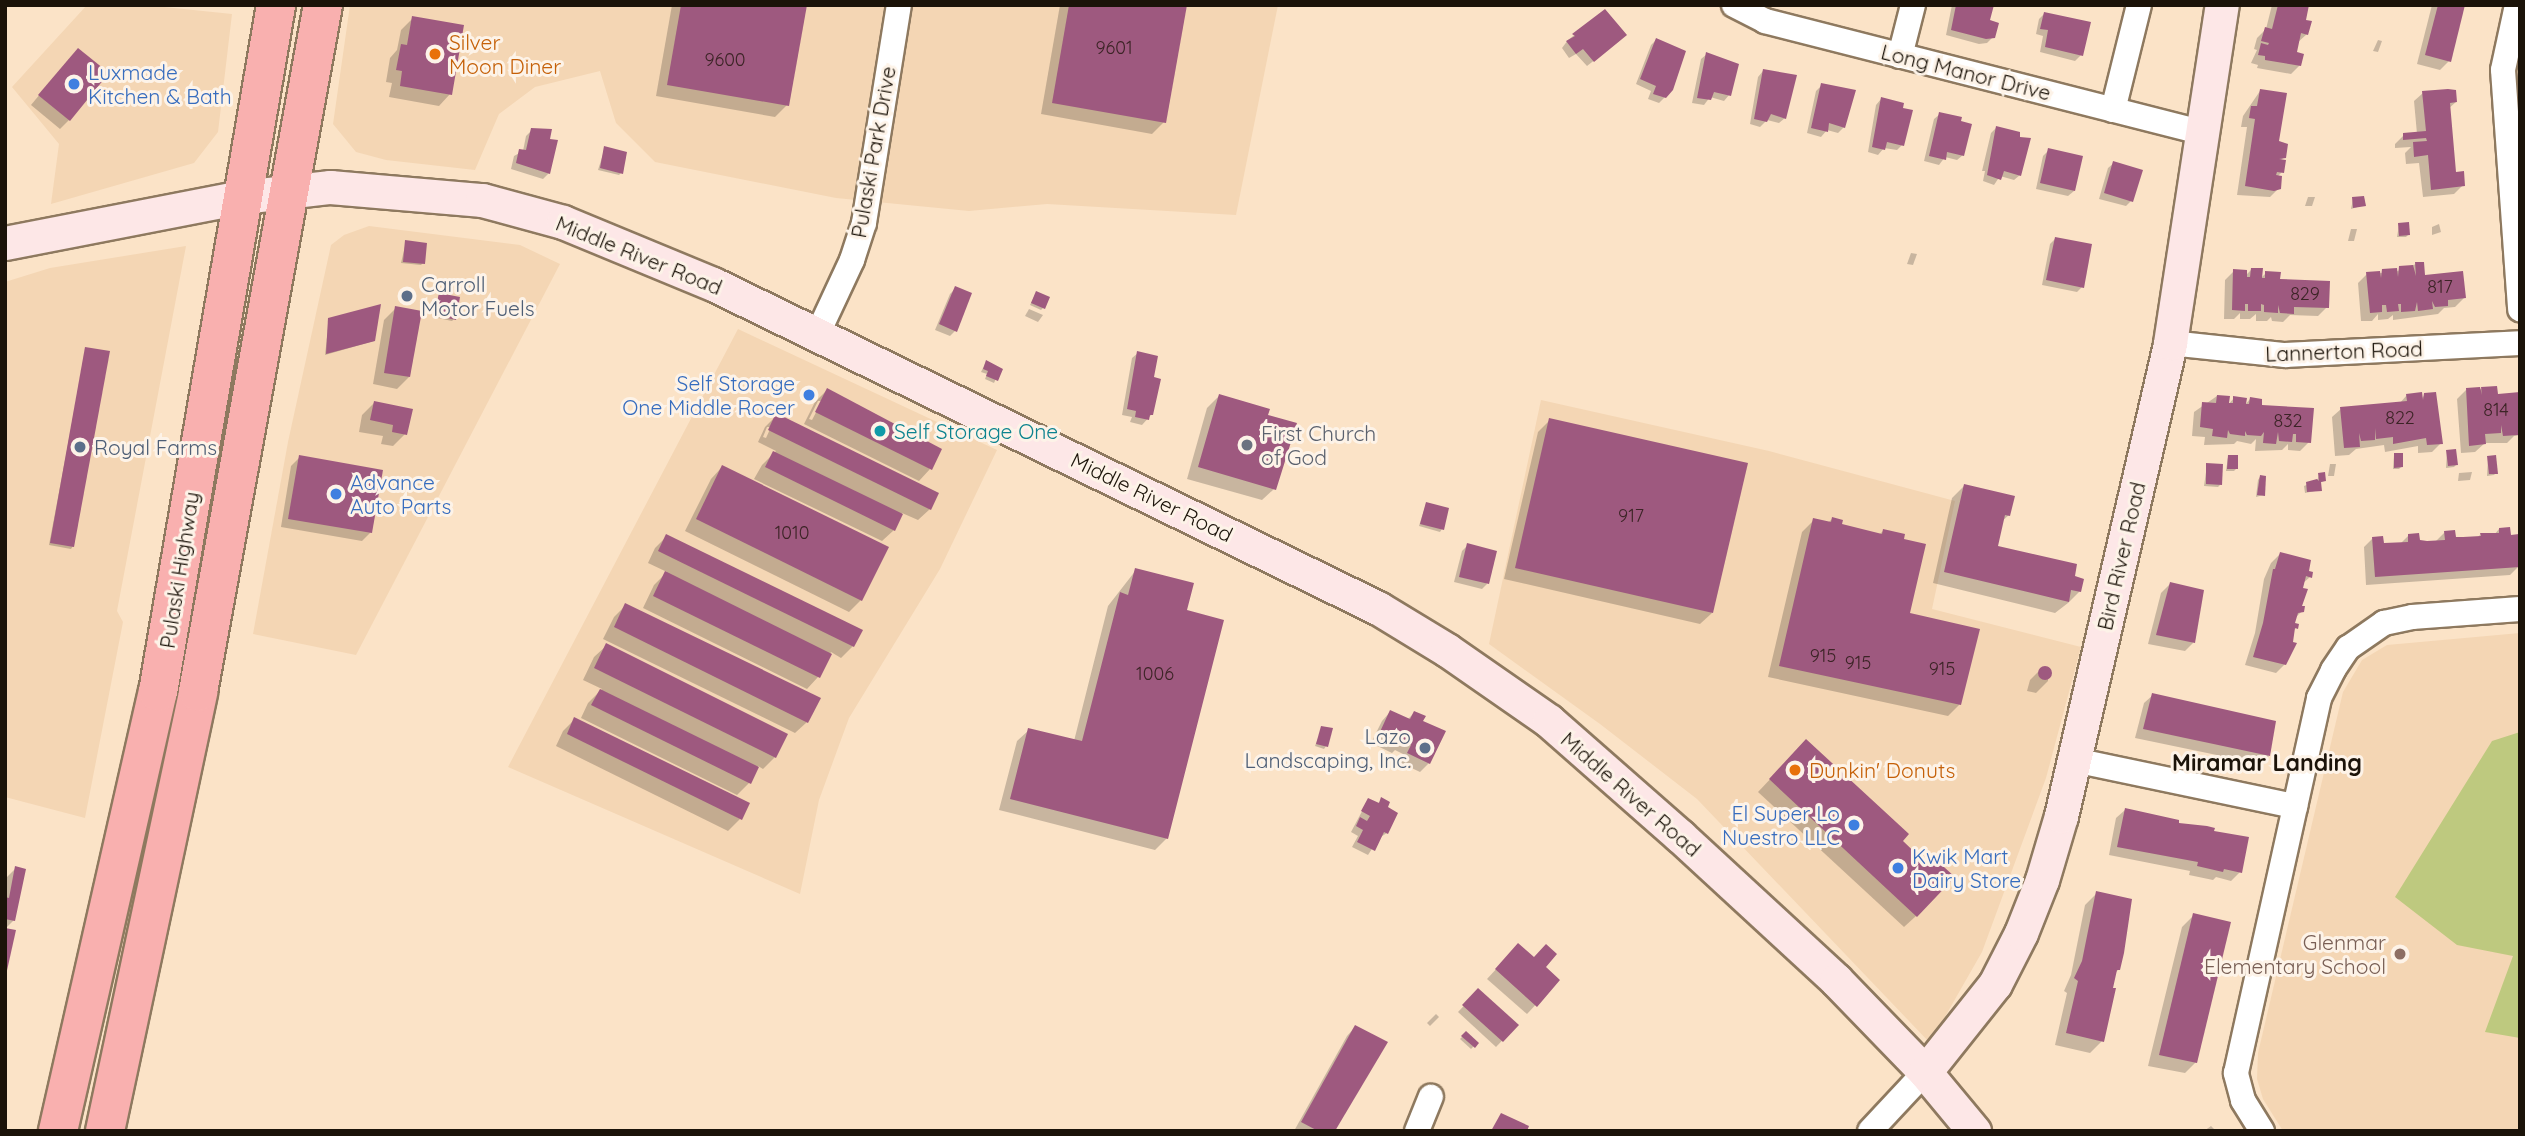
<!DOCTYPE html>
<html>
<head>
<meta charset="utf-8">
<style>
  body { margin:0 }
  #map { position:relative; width:2525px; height:1136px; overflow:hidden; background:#fbe3c7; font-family:Quicksand,sans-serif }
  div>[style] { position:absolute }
  .built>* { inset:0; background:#f4d6b4 }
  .green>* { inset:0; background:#bec97f }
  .shadow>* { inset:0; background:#0003 }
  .building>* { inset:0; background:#9e597f }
  .round { border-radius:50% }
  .roads { filter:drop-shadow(2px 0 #8e795f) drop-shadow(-2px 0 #8e795f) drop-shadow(0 2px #8e795f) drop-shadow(0 -2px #8e795f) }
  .street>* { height:24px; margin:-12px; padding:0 12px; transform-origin:12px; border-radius:12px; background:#fff }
  .secondary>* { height:33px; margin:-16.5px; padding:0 16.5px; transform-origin:16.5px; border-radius:16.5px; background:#fde7e7 }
  .highway>* { height:38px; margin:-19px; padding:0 19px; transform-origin:19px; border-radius:19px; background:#f9b0af }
  .dots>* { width:19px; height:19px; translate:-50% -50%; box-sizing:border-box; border:4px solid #fdf3e8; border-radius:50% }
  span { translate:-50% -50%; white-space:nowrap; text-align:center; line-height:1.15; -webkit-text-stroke:6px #fdf3e8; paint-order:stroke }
  .number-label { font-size:18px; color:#3c2426 }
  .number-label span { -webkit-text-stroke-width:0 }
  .food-label { font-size:21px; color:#c56008 }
  .left { translate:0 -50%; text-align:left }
  .shop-label { font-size:21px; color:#366cbe }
  .right { translate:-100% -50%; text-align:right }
  .street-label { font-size:21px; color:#1b1309 }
  .service-label { font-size:21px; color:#4e5e75 }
  .culture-label { font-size:21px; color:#0d838f }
  .worship-label { font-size:21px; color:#5b616d }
  .education-label { font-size:21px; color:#785e54 }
  .neighbourhood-label { font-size:23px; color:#1b1309; font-weight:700 }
  .frame { position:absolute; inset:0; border:7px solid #1b1309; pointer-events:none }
</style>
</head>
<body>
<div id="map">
  <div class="built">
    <div style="clip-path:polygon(87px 5px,145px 5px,232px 14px,218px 132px,194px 163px,51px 204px,59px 144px,12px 87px)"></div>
    <div style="clip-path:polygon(350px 5px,1278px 5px,1236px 215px,1047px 204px,969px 211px,836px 198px,655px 162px,616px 123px,600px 71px,535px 87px,499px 114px,475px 170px,386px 160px,356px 152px,333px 124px)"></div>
    <div style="clip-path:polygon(369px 226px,520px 245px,560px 264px,356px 655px,253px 634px,288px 442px,331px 245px,344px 235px)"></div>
    <div style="clip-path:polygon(186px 246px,117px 611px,123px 622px,85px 818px,5px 797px,5px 282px,50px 268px)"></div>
    <div style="clip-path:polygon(738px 329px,997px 450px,940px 569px,849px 718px,819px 800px,800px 894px,508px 767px)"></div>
    <div style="clip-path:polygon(1541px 400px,1769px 451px,1955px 501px,1932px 609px,2081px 647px,2046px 778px,1982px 952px,1930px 1043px,1697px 799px,1600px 724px,1489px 644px)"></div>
    <div style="clip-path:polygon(2520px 633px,2520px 1131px,2283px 1131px,2263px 1099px,2257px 1079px,2258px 1053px,2343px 692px,2362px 660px,2387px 645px)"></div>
  </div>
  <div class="green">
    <div style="clip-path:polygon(2520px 732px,2520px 1038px,2485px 1032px,2513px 956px,2457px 945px,2395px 897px,2492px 741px)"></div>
  </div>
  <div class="shadow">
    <div style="clip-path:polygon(672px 5px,805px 5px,787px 105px,775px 117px,656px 96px)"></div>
    <div style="clip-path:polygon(1060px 5px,1185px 5px,1164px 122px,1152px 134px,1041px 114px)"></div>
    <div style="clip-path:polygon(1952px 5px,1987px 5px,1993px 37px,1987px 43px,1979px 44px,1946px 35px)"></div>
    <div style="clip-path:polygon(2272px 5px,2307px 5px,2303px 21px,2307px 34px,2297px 43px,2295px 53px,2300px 65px,2291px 74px,2257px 68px,2258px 65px,2251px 63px,2257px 50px,2254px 49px,2257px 38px,2266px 29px)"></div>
    <div style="clip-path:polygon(2432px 5px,2463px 5px,2449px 61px,2440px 70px,2417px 64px)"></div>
    <div style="clip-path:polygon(1605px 11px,1619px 41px,1587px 66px,1576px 54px,1569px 58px,1562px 48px,1568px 40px)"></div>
    <div style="clip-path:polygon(2045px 13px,2081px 55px,2075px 61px,2040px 52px,2043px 36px,2036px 34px,2039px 19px)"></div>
    <div style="clip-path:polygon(413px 18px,450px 94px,439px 106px,389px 97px,392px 83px,386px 82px,390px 58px,397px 50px,401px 30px)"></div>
    <div style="clip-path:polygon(1656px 40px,1665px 97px,1659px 103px,1648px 99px,1651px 91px,1636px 84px,1651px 45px)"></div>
    <div style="clip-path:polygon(2378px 40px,2382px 41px,2378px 52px,2373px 51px)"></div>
    <div style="clip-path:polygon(1707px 54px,1729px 95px,1724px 101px,1710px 97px,1704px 105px,1692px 103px,1701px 59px)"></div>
    <div style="clip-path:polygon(69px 59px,69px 120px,60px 129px,31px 105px)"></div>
    <div style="clip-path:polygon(1763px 71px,1785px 118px,1779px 123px,1767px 120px,1760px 127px,1750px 124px,1758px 77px)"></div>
    <div style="clip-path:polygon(1822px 85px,1844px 127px,1838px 133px,1827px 130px,1821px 137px,1807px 133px,1816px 91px)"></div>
    <div style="clip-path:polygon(2260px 91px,2284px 157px,2280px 161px,2282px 172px,2277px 177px,2279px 188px,2270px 197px,2237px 195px,2247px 127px,2241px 127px,2243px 116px)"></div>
    <div style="clip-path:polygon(2423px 93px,2456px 102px,2448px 109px,2454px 173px,2463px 185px,2454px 194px,2423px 197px,2419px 163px,2406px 164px,2405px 153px,2411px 147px,2395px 148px,2395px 144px,2404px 135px,2417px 134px,2414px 101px)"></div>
    <div style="clip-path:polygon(1881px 99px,1902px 145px,1897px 150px,1884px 148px,1878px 155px,1868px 152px,1876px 105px)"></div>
    <div style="clip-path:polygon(1940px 114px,1963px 155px,1957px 160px,1945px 157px,1939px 165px,1924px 161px,1934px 119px)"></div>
    <div style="clip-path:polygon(1996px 128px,2020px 175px,2014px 180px,2000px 176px,1994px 185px,1983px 181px,1985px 171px,1982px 171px,1991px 133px)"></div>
    <div style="clip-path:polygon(532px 130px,549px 173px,543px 179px,511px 169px,514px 156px,523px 151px,526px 136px)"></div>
    <div style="clip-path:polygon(605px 148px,621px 173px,619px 175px,598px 170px)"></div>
    <div style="clip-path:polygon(2049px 150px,2074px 191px,2068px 196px,2036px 189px,2043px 156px)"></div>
    <div style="clip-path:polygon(2114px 163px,2131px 201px,2126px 206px,2099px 199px,2108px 168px)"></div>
    <div style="clip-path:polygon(2308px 197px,2315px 197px,2312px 206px,2305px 206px)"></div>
    <div style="clip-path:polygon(2353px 199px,2364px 205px,2351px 209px)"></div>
    <div style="clip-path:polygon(2439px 224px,2441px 232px,2432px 235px,2432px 227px)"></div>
    <div style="clip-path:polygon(2399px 225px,2409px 234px,2406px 237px,2397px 237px)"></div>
    <div style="clip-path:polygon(2351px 229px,2357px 229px,2354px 241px,2348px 241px)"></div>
    <div style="clip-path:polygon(2055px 239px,2082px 287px,2077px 292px,2042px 285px,2050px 244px)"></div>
    <div style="clip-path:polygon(406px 242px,423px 263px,421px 265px,401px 263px)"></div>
    <div style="clip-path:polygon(1911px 253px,1917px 254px,1913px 265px,1907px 264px)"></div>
    <div style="clip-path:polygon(2416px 264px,2424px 277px,2464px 298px,2455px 307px,2444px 308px,2438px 314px,2393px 320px,2393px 315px,2388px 319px,2378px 320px,2378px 314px,2372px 321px,2361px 321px,2358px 283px,2367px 274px,2395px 272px)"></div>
    <div style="clip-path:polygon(2251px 270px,2261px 278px,2266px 273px,2327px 307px,2318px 316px,2290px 315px,2283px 322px,2272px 321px,2271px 317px,2267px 321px,2256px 321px,2256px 314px,2250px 319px,2240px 319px,2240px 313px,2234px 319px,2224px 319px,2225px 280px,2234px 271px,2245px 276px)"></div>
    <div style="clip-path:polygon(956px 288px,955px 331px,950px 336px,935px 330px,950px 294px)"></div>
    <div style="clip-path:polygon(1036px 293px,1043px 308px,1041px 310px,1030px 305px)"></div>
    <div style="clip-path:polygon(439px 295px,454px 319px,452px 321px,433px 317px)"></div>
    <div style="clip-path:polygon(396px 308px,409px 377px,397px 389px,373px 384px,384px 320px)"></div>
    <div style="clip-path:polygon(1029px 309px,1043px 315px,1038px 322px,1025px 316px)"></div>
    <div style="clip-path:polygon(329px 320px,374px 341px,325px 355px)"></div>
    <div style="clip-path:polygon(86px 349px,73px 546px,71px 549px,49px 545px)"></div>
    <div style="clip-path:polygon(1138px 353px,1152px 378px,1151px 415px,1142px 425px,1130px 422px,1132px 417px,1122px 415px,1132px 358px)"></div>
    <div style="clip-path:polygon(985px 364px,1000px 370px,994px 383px,985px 379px,987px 374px,981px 372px)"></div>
    <div style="clip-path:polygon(2496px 388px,2496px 396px,2520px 394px,2520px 435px,2514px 436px,2507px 443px,2485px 443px,2475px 452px,2461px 453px,2457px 399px,2466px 390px)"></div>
    <div style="clip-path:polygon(evenodd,827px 390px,930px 469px,919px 481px,804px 424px,815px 402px,827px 390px,818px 401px,822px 401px,812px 420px,809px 419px,818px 401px)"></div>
    <div style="clip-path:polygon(2407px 395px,2421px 399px,2425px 395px,2441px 443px,2432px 452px,2418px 453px,2418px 446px,2385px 452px,2384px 445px,2356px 449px,2349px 455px,2335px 456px,2332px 417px,2341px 409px,2399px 404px)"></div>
    <div style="clip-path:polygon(1219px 396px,1266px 416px,1274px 489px,1262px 500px,1187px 479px,1207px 408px)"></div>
    <div style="clip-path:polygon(2217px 396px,2228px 405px,2234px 398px,2245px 405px,2250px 399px,2260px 406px,2312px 409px,2309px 442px,2300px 451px,2288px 450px,2288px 444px,2282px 450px,2255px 451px,2256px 439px,2251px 444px,2237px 441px,2234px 444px,2204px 445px,2205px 437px,2192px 436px,2194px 412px)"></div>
    <div style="clip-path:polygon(374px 403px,405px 434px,393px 446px,381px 444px,383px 436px,359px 432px,362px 415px)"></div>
    <div style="clip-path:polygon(evenodd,776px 416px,930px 509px,918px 520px,902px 513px,894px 530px,882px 541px,754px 479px,762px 465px,776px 451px,758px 442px,765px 427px,776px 416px,767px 427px,771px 427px,766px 438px,763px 437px,767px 427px)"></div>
    <div style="clip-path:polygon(1550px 420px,1712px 613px,1700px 624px,1504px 579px,1538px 432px)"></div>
    <div style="clip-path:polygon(2447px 451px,2456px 465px,2454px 467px,2446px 468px)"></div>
    <div style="clip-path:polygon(2394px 455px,2401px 467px,2399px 469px,2393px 469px)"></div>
    <div style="clip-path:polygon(300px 457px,371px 532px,362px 541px,281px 527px,291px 466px)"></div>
    <div style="clip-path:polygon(2228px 457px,2236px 469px,2234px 471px,2226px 471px)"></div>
    <div style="clip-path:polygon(2488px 458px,2496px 473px,2494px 475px,2487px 476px)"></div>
    <div style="clip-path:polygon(2330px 464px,2336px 464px,2334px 476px,2328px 476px)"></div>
    <div style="clip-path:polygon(2207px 465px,2220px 485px,2218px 487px,2204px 486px)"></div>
    <div style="clip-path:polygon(722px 467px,861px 600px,849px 612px,685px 531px,711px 479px)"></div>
    <div style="clip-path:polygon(2472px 472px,2470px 480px,2458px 481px,2459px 473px)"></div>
    <div style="clip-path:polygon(2319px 475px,2324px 481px,2319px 483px,2320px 490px,2305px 493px,2304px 486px,2317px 481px)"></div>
    <div style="clip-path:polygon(2260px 477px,2263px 495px,2256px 497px,2258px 480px)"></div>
    <div style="clip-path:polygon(1964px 486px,2009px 515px,2001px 522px,1996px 547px,2072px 578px,2080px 591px,2068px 603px,2055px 613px,1933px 583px,1952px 498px)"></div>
    <div style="clip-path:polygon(1426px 504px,1442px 529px,1440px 532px,1419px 526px)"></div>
    <div style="clip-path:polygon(1832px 519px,1840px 526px,1879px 535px,1883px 531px,1908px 614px,1960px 704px,1948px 716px,1768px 677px,1802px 532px,1814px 520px,1828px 523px)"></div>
    <div style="clip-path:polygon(2499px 529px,2519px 566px,2510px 575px,2366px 585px,2364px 547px,2373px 538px,2382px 545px,2400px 544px,2409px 535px,2418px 541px,2436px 541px,2445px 532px,2454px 538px,2477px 538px,2481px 534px,2494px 535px)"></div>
    <div style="clip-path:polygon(667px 536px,853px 646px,841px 658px,831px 652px,818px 677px,807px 689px,643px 608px,654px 585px,667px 572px,648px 563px,655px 548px)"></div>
    <div style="clip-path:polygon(1468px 545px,1487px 584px,1482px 589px,1454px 582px,1462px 551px)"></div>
    <div style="clip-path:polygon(2280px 554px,2310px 577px,2302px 584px,2300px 607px,2302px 611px,2295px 618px,2293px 624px,2296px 628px,2292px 632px,2285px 664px,2276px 673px,2245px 665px,2255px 633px,2264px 579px,2271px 563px)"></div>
    <div style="clip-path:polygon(1136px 570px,1185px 611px,1167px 838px,1155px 850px,999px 810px,1017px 741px,1029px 730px,1074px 741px,1108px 606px)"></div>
    <div style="clip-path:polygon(2170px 584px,2193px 643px,2185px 651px,2148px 644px,2161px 593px)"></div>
    <div style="clip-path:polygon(626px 605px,807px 722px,795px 733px,603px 639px,614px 617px)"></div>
    <div style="clip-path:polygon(606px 646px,775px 757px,763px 769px,758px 766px,749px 783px,737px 795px,581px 718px,588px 703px,602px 689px,583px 680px,594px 657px)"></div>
    <div style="clip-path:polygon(2049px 667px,2048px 681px,2036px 693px,2027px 691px,2030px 680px,2042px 668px)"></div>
    <div style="clip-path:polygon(2153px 695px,2269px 756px,2260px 764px,2135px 738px,2144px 703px)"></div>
    <div style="clip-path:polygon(1390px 712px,1407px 720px,1414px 713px,1421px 722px,1429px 763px,1420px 772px,1399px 762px,1403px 754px,1395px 750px,1392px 753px,1371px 743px,1382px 721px)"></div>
    <div style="clip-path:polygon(575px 719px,740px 819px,728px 831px,556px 746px,563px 731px)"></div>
    <div style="clip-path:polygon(1322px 728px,1326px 746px,1324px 749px,1315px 746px)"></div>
    <div style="clip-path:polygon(1795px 753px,1928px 867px,1916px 916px,1904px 927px,1758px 792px)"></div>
    <div style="clip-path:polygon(1368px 800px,1377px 804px,1382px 800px,1387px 833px,1379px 838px,1368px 855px,1352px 847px,1358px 836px,1351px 832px)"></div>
    <div style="clip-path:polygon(2125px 810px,2240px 872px,2231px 881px,2216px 877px,2213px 880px,2189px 875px,2190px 871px,2109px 855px,2116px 818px)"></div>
    <div style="clip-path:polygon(16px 868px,14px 920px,5px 929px,5px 879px)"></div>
    <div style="clip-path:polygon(2097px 893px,2118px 970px,2115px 973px,2102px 1041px,2090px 1053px,2055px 1045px,2067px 993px,2064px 991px,2071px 975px,2085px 905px)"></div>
    <div style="clip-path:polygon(2194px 915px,2222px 959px,2216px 973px,2197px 1061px,2185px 1073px,2148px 1066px,2182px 927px)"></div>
    <div style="clip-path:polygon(1510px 954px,1533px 959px,1558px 981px,1527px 1014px,1487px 979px)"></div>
    <div style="clip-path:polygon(1478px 991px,1516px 1026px,1496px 1047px,1458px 1012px)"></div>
    <div style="clip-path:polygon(1436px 1014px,1439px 1017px,1430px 1026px,1427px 1023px)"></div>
    <div style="clip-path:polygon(1355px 1027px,1333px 1131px,1294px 1131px,1347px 1036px)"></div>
    <div style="clip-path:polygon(1466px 1033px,1477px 1043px,1471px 1049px,1460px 1039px)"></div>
    <div style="clip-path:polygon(2211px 1126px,2216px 1131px,2204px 1131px)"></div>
  </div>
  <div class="building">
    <div style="clip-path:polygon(681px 5px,807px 5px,789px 106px,667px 85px)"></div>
    <div style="clip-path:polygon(1069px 5px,1187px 5px,1166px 123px,1052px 103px)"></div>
    <div style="clip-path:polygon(1956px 5px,1994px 5px,1990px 20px,1999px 23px,1995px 38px,1986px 39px,1951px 30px)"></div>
    <div style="clip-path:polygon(2278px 5px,2309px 5px,2306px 20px,2312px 21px,2308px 35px,2301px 33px,2297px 52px,2304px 54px,2301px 66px,2265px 60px,2265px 56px,2258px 55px,2261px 43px,2268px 45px,2269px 43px,2261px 41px,2265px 27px,2272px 29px)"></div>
    <div style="clip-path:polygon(2438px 5px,2465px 5px,2451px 62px,2425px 55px)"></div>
    <div style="clip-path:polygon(1605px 9px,1627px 35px,1594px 62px,1583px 49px,1576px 54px,1566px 41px,1575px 36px,1572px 34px)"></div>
    <div style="clip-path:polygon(2044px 12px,2091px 22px,2083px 56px,2045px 47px,2048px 30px,2040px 29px)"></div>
    <div style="clip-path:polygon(412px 16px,464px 25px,452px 95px,400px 86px,402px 71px,396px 70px,401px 44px,407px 45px)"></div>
    <div style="clip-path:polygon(1656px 38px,1686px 51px,1673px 90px,1666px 98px,1653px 94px,1656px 86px,1640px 79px)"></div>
    <div style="clip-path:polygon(78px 48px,109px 73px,70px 121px,38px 95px)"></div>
    <div style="clip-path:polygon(1706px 52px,1739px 64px,1731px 96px,1714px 92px,1711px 100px,1697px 98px)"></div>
    <div style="clip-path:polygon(1763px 69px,1797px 75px,1786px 119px,1771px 114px,1767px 122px,1754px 119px)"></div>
    <div style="clip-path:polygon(1821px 83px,1856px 90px,1845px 128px,1829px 123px,1828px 132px,1811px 128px)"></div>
    <div style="clip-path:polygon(2260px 89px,2287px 93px,2279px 141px,2288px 144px,2286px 158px,2279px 159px,2286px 160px,2284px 173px,2277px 172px,2276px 175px,2282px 176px,2281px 189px,2274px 191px,2245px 186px,2255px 119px,2249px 118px,2251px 106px,2257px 106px)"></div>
    <div style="clip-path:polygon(2448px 89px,2456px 90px,2457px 102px,2450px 103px,2456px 172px,2464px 171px,2465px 186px,2431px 190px,2428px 155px,2414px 157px,2413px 142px,2427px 141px,2426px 138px,2403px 140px,2403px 133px,2426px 131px,2422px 91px)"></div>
    <div style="clip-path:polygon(1881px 97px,1904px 103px,1903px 108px,1913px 110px,1904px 146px,1887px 142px,1885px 150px,1872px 147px)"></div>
    <div style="clip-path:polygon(1939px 112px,1962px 117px,1961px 121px,1972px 124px,1964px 156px,1947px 152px,1946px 160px,1929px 156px)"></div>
    <div style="clip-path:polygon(1996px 126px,2020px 132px,2020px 137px,2031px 138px,2021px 176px,2004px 171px,2001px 180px,1987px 175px)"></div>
    <div style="clip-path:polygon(531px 128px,552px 129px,550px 139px,558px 140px,550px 174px,516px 163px,519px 149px,526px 150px)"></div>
    <div style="clip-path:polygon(604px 146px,627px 152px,623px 174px,600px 168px)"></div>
    <div style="clip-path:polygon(2048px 148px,2083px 156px,2075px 191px,2040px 183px)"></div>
    <div style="clip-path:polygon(2113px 161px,2143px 170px,2133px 202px,2104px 193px)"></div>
    <div style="clip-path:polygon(2364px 196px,2366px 206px,2353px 208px,2352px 197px)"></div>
    <div style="clip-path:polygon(2409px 222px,2410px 235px,2399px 236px,2398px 223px)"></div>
    <div style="clip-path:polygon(2055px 237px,2092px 244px,2084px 288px,2046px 280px)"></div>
    <div style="clip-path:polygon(405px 240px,427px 243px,425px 264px,403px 262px)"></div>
    <div style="clip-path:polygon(2415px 262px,2424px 262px,2425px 275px,2463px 271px,2466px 298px,2448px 300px,2448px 306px,2435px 307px,2432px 301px,2433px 309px,2418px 311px,2417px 302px,2415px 311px,2401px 312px,2401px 304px,2398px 304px,2399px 311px,2387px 312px,2386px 305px,2382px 305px,2382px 312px,2370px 313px,2366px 272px,2380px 271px,2381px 278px,2382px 269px,2397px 268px,2398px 277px,2399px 266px,2413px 265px,2416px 276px)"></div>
    <div style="clip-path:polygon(2251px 268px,2263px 268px,2262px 278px,2265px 278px,2265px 271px,2281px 272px,2280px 279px,2330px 281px,2329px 308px,2294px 307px,2294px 314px,2280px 313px,2278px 305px,2278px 313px,2264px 312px,2264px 305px,2261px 304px,2261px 311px,2248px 311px,2248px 304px,2245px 304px,2245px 311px,2232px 310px,2233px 269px,2247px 270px,2247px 277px,2250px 277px)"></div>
    <div style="clip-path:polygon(955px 286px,972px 293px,957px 332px,939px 324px)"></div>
    <div style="clip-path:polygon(1036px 291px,1050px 297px,1045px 309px,1031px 303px)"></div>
    <div style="clip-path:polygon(439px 293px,460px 297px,456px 320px,434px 315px)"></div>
    <div style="clip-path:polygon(381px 304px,375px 341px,326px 354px,328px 318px)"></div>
    <div style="clip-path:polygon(395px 306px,422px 311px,410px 377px,384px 373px)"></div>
    <div style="clip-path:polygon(85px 347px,110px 351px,74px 547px,50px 543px)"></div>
    <div style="clip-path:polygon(1137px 351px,1158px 356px,1154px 377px,1161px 379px,1153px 415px,1150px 415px,1149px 420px,1135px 417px,1136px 411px,1127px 409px)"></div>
    <div style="clip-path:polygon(986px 360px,1003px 369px,998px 381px,986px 376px,988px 371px,983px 369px)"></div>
    <div style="clip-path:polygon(2497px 386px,2498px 394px,2520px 392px,2518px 435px,2503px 436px,2501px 425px,2501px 433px,2485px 434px,2486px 444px,2469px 446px,2466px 388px,2480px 387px,2482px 395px,2481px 387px)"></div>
    <div style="clip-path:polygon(827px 388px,942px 449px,932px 470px,815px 412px)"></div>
    <div style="clip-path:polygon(2422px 392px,2423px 400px,2424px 393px,2436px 392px,2443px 444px,2427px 445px,2426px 438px,2393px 444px,2393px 437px,2376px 439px,2375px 428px,2375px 440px,2361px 441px,2359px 433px,2360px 447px,2344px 448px,2340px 407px,2407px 401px,2406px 394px)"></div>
    <div style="clip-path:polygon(1219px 394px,1270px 409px,1268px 415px,1297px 423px,1276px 490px,1198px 467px)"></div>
    <div style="clip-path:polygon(2217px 395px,2230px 396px,2229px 403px,2233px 403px,2233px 396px,2247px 398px,2246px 404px,2249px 404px,2250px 397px,2262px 399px,2262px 405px,2314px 408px,2311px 443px,2296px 442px,2296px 434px,2293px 434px,2292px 442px,2279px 441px,2278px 432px,2276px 444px,2263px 443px,2264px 432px,2261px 436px,2247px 435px,2245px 431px,2245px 436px,2230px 434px,2228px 430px,2227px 438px,2212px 436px,2213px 429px,2200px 427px,2202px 402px,2216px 403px)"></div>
    <div style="clip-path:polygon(374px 401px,413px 409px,407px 435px,392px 432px,393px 425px,370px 420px)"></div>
    <div style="clip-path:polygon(776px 413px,939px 493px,931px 510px,768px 430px)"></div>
    <div style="clip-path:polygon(1549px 418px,1748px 463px,1713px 613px,1515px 568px)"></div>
    <div style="clip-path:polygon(2456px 449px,2458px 465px,2448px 466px,2446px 450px)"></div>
    <div style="clip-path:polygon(773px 451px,903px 514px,895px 531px,765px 467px)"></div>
    <div style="clip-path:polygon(2394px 453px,2403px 453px,2403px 467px,2394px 468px)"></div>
    <div style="clip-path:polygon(299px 455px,383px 470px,372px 533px,288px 519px)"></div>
    <div style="clip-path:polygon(2228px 455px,2238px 455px,2238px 469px,2227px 469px)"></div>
    <div style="clip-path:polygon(2496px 455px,2498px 474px,2489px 474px,2487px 456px)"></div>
    <div style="clip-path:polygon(2206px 463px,2223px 464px,2222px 485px,2206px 484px)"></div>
    <div style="clip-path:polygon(722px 465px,889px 547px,862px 601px,696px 519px)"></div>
    <div style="clip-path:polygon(2325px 472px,2326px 481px,2321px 482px,2322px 491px,2307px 492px,2306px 482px,2317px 479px,2319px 481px,2318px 473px)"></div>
    <div style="clip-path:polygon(2260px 475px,2266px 476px,2265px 496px,2257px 495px)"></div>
    <div style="clip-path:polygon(1964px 484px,2015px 496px,2010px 516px,2005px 515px,1998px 546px,2077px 564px,2075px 576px,2084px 579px,2081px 592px,2071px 590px,2069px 602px,1944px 572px)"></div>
    <div style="clip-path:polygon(1426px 502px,1449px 508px,1444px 530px,1420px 524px)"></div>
    <div style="clip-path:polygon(1832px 517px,1843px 520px,1842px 524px,1882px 534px,1883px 529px,1905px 534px,1904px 539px,1926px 544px,1910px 613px,1980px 629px,1961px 705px,1779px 666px,1813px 518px,1831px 522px)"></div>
    <div style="clip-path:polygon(2510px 527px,2511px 535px,2519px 534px,2520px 567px,2375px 577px,2372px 537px,2383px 536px,2384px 543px,2408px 542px,2408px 534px,2419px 533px,2420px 540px,2427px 541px,2445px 540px,2444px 531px,2455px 530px,2456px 537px,2463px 537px,2481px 536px,2480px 533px,2499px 533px,2499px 528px)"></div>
    <div style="clip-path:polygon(666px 534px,863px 630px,854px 647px,658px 551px)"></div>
    <div style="clip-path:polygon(1467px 543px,1497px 551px,1489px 584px,1459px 577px)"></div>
    <div style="clip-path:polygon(2280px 552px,2311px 560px,2309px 571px,2313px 572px,2312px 578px,2306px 576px,2303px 588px,2308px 589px,2302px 606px,2305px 606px,2304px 612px,2298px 613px,2295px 623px,2299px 624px,2298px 629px,2295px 628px,2293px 642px,2297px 643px,2286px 665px,2253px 657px,2263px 623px,2273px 569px,2275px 569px)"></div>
    <div style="clip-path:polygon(1135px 568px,1194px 583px,1187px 610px,1224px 620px,1168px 839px,1010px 799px,1028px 728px,1082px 741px,1120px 592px,1128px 595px)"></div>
    <div style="clip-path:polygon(665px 571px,832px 654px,820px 678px,653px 596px)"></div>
    <div style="clip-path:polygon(2170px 582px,2204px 590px,2195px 643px,2156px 635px)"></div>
    <div style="clip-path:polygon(625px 603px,821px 698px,808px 723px,614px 627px)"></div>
    <div style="clip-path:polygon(606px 643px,788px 734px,776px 758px,594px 668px)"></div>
    <div class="round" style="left:2038px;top:666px;width:14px;height:14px"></div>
    <div style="clip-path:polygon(600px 689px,759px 767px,751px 784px,591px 705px)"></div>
    <div style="clip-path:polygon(2152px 693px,2276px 721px,2270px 756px,2143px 729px)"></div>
    <div style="clip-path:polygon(1390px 710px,1410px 719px,1414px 711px,1426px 716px,1423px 721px,1446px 731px,1430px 764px,1407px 753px,1411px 745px,1403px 741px,1402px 745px,1379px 734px)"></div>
    <div style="clip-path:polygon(574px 717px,750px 803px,742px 820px,567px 734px)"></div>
    <div style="clip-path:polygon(1321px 726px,1333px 728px,1328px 747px,1316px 744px)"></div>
    <div style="clip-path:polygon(1806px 739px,1909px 834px,1903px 841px,1928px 865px,1934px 858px,1955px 877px,1917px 917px,1769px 779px)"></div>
    <div style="clip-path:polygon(1381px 797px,1390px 802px,1388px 807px,1398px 813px,1388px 834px,1384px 832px,1375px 851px,1357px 842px,1363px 830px,1356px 826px,1360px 817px,1367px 821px,1370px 816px,1361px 811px,1368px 798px,1379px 803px)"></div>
    <div style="clip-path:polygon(2125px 808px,2179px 820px,2179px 823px,2207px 826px,2215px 828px,2214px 831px,2249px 837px,2242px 873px,2224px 869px,2223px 872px,2197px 866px,2198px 862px,2117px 847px)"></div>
    <div style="clip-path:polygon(15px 866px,26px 869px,15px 921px,5px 919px,5px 897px,9px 898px)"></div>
    <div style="clip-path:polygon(2096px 891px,2132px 899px,2124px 953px,2120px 970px,2117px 970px,2113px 988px,2116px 988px,2104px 1042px,2066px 1033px,2078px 981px,2074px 978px,2082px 961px)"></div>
    <div style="clip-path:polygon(2193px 913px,2231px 922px,2197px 1063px,2159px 1055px)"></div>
    <div style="clip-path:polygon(5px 928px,16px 930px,6px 975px,5px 975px)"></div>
    <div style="clip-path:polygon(1518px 943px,1534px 957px,1546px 944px,1557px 954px,1546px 967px,1560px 980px,1537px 1007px,1495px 969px)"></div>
    <div style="clip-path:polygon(1478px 988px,1519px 1025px,1503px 1042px,1462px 1005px)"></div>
    <div style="clip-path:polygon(1355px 1025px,1388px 1042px,1335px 1131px,1318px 1131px,1301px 1122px)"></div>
    <div style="clip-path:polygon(1466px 1031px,1479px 1043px,1475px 1048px,1461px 1036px)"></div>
    <div style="clip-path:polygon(1501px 1113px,1529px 1126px,1527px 1131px,1491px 1131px)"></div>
  </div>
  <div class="roads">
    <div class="street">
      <div style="left:1734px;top:5px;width:35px;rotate:27deg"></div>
      <div style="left:1765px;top:21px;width:451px;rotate:14.3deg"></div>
      <div style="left:2517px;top:5px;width:66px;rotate:102.2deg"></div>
      <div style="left:2503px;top:70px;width:240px;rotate:85.9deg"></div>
      <div style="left:1900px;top:56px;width:53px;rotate:-75.7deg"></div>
      <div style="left:2113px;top:110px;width:108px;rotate:-76.1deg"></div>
      <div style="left:818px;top:333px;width:81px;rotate:-65deg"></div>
      <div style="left:852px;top:260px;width:39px;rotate:-72deg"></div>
      <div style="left:864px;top:223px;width:221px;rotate:-80.9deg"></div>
      <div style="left:2170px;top:343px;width:116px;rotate:6deg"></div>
      <div style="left:2285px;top:355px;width:235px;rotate:-2.9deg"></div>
      <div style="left:2074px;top:760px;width:226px;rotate:11.8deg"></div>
      <div style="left:1417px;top:1131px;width:37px;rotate:-68deg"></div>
      <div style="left:1870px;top:1131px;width:81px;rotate:-47deg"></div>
      <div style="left:2262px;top:1131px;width:36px;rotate:-122deg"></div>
      <div style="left:2243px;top:1100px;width:28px;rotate:-105deg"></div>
      <div style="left:2236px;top:1073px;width:384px;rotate:-77.5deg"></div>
      <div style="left:2319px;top:698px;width:31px;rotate:-63deg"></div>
      <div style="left:2333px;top:670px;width:27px;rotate:-56deg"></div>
      <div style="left:2348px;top:648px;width:44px;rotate:-34.8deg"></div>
      <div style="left:2384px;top:623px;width:29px;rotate:-12deg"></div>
      <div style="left:2412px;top:617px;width:108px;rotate:-4.2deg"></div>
    </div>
    <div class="secondary">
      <div style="left:5px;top:243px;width:241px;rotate:-11deg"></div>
      <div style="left:242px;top:197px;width:89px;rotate:-6.5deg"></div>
      <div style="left:330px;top:187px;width:153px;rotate:4.9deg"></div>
      <div style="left:482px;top:200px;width:84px;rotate:15.2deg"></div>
      <div style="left:563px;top:222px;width:162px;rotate:22.5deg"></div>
      <div style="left:713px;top:284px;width:740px;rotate:25.98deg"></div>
      <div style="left:1378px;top:608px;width:81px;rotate:31.3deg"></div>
      <div style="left:1447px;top:650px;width:124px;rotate:34.8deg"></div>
      <div style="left:1549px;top:721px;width:174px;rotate:41.3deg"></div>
      <div style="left:1680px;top:836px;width:212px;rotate:42.7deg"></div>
      <div style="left:1836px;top:980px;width:128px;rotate:45.9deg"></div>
      <div style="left:1925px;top:1072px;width:77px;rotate:50.3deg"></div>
      <div style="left:1925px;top:1072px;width:112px;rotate:-51.5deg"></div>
      <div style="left:1995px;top:984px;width:57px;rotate:-63deg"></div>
      <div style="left:2021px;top:933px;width:57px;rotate:-68.4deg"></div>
      <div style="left:2042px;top:880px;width:67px;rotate:-73.5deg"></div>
      <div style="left:2061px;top:816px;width:485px;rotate:-77deg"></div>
      <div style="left:2170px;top:343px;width:342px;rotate:-81.3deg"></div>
    </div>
    <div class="highway">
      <div style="left:58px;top:1131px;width:450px;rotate:-77.2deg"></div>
      <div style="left:158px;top:692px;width:697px;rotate:-80.25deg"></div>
      <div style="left:105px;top:1131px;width:449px;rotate:-78deg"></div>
      <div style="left:198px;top:692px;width:698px;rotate:-79.69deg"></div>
    </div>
  </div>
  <div class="dots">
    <div style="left:435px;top:54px;background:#e8710a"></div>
    <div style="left:74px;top:84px;background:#3f7fe0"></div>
    <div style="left:407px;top:296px;background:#5c6f8a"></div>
    <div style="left:809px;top:395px;background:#3f7fe0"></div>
    <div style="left:880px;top:431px;background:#0f9aa8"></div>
    <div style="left:1247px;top:445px;background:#6b7280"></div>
    <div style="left:80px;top:447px;background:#5c6f8a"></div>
    <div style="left:336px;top:494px;background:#3f7fe0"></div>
    <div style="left:1425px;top:748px;background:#5c6f8a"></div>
    <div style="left:1795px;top:770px;background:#e8710a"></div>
    <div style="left:1854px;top:825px;background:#3f7fe0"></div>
    <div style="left:1898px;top:868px;background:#3f7fe0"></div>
    <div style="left:2400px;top:954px;background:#8d6e63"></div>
  </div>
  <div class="number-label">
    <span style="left:1114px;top:48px">9601</span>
    <span style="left:725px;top:60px">9600</span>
    <span style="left:2440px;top:287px">817</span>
    <span style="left:2305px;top:294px">829</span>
    <span style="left:2496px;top:410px">814</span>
    <span style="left:2400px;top:418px">822</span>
    <span style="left:2288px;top:421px">832</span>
    <span style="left:1631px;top:516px">917</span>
    <span style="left:792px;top:533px">1010</span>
    <span style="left:1823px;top:656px">915</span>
    <span style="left:1858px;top:663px">915</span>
    <span style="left:1942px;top:669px">915</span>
    <span style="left:1155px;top:674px">1006</span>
  </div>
  <div class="food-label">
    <span class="left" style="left:449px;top:54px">Silver<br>Moon Diner</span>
    <span class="left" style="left:1809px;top:770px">Dunkin' Donuts</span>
  </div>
  <div class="shop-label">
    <span class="left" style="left:88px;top:84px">Luxmade<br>Kitchen &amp; Bath</span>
    <span class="right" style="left:795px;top:395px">Self Storage<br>One Middle Rocer</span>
    <span class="left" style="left:350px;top:494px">Advance<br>Auto Parts</span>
    <span class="right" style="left:1840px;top:825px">El Super Lo<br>Nuestro LLC</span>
    <span class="left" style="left:1912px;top:868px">Kwik Mart<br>Dairy Store</span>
  </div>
  <div class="street-label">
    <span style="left:1966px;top:72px;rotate:14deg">Long Manor Drive</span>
    <span style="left:873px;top:152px;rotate:-80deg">Pulaski Park Drive</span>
    <span style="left:639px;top:255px;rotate:22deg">Middle River Road</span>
    <span style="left:2344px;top:351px;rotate:-2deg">Lannerton Road</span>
    <span style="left:1152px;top:497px;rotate:26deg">Middle River Road</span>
    <span style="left:2121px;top:556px;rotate:-77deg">Bird River Road</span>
    <span style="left:179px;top:570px;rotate:-81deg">Pulaski Highway</span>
    <span style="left:1631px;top:794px;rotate:41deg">Middle River Road</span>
  </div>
  <div class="service-label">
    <span class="left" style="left:421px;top:296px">Carroll<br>Motor Fuels</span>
    <span class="left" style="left:94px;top:447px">Royal Farms</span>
    <span class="right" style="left:1411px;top:748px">Lazo<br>Landscaping, Inc.</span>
  </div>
  <div class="culture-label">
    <span class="left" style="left:894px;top:431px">Self Storage One</span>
  </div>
  <div class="worship-label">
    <span class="left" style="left:1261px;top:445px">First Church<br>of God</span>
  </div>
  <div class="education-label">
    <span class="right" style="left:2386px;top:954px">Glenmar<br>Elementary School</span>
  </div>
  <div class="neighbourhood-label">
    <span style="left:2267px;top:763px">Miramar Landing</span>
  </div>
  <div class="frame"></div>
</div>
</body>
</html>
